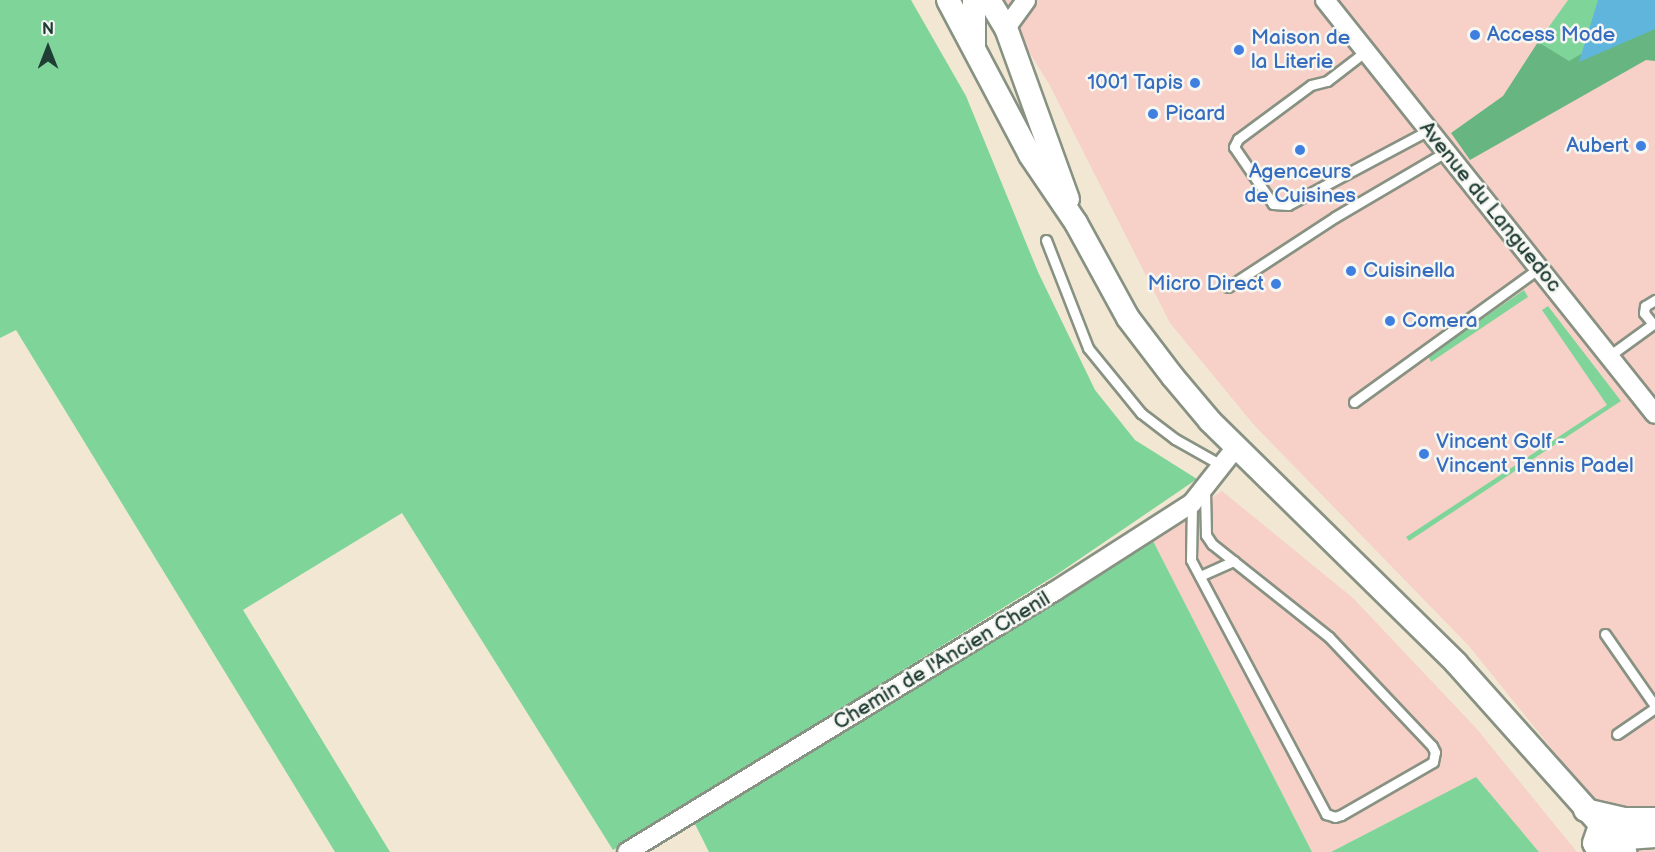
<!DOCTYPE html>
<html>
<head>
<meta charset="utf-8">
<style>
  body { margin:0 }
  #map { position:relative; width:1655px; height:852px; overflow:hidden; background:#f1e7d2; font-family:"Balsamiq Sans",sans-serif }
  div>[style] { position:absolute }
  .built>* { inset:0; background:#f7d1c8 }
  .green>* { inset:0; background:#7fd599 }
  .forest>* { inset:0; background:#67b681 }
  .water>* { inset:0; background:#60b5dc }
  .roads { filter:drop-shadow(2px 0 #889283) drop-shadow(-2px 0 #889283) drop-shadow(0 2px #889283) drop-shadow(0 -2px #889283) }
  .service>* { height:9px; margin:-4.5px; padding:0 4.5px; transform-origin:4.5px; border-radius:4.5px; background:#fff }
  .minor>* { height:18px; margin:-9px; padding:0 9px; transform-origin:9px; border-radius:9px; background:#fff }
  .tertiary>* { height:22px; margin:-11px; padding:0 11px; transform-origin:11px; border-radius:11px; background:#fff }
  .dots>* { width:16px; height:16px; translate:-50% -50%; box-sizing:border-box; border:3px solid #f6f6f2; border-radius:50% }
  span { translate:-50% -50%; white-space:nowrap; text-align:center; line-height:1.15; -webkit-text-stroke:5px #f6f6f2; paint-order:stroke }
  .shop-label { font-size:21px; color:#366cbe }
  .left { translate:0 -50%; text-align:left }
  .right { translate:-100% -50%; text-align:right }
  .street-label { font-size:21px; color:#1f3d34 }
  .north { position:absolute; left:18px; top:18px; width:60px; height:60px; -webkit-text-stroke:4px #f6f6f2; paint-order:stroke; rotate:0deg; font-size:16px; font-weight:700; line-height:24px; text-align:center; color:#1f3d34 }
  .north::after { content:''; display:block; margin:auto; width:21px; height:27px; background:#1f3d34; clip-path:polygon(50% 0,100% 100%,50% 72%,0 100%) }
</style>
</head>
<body>
<div id="map">
  <div class="built">
    <div style="clip-path:polygon(997px 0,1655px 0,1655px 852px,1635px 852px,1469px 646px,1254px 425px,1170px 323px,1049px 84px)"></div>
    <div style="clip-path:polygon(1222px 491px,1353px 598px,1476px 728px,1577px 852px,1539px 852px,1476px 778px,1331px 852px,1312px 852px,1151px 537px)"></div>
  </div>
  <div class="green">
    <div style="clip-path:polygon(0 0,911px 0,966px 96px,1038px 272px,1095px 390px,1135px 440px,1197px 479px,1056px 575px,613px 850px,402px 513px,243px 610px,390px 852px,335px 852px,16px 330px,0 338px)"></div>
    <div style="clip-path:polygon(1568px 0,1645px 0,1653px 17px,1565px 66px,1538px 42px)"></div>
    <div style="clip-path:polygon(1524px 290px,1528px 297px,1431px 362px,1428px 356px)"></div>
    <div style="clip-path:polygon(1548px 306px,1621px 401px,1409px 541px,1406px 537px,1607px 405px,1542px 310px)"></div>
    <div style="clip-path:polygon(1151px 537px,1312px 852px,709px 852px,693px 820px)"></div>
    <div style="clip-path:polygon(1476px 777px,1539px 852px,1331px 852px)"></div>
  </div>
  <div class="forest">
    <div style="clip-path:polygon(1655px 16px,1655px 61px,1646px 60px,1470px 160px,1451px 133px,1503px 96px,1538px 42px,1569px 61px,1634px 23px)"></div>
  </div>
  <div class="water">
    <div style="clip-path:polygon(1598px 0,1655px 0,1655px 29px,1579px 62px)"></div>
  </div>
  <div class="roads">
    <div class="service">
      <div style="left:1366px;top:51px;width:49px;rotate:142.4deg"></div>
      <div style="left:1327px;top:81px;width:16px;rotate:166deg"></div>
      <div style="left:1311px;top:85px;width:91px;rotate:143.5deg"></div>
      <div style="left:1238px;top:139px;width:9px;rotate:117deg"></div>
      <div style="left:1234px;top:147px;width:69px;rotate:55.6deg"></div>
      <div style="left:1273px;top:204px;width:15px;rotate:4deg"></div>
      <div style="left:1288px;top:205px;width:160px;rotate:-28deg"></div>
      <div style="left:1046px;top:240px;width:116px;rotate:68.7deg"></div>
      <div style="left:1088px;top:348px;width:84px;rotate:50.8deg"></div>
      <div style="left:1141px;top:413px;width:43px;rotate:37.4deg"></div>
      <div style="left:1175px;top:439px;width:55px;rotate:29.4deg"></div>
      <div style="left:1228px;top:287px;width:128px;rotate:-33.2deg"></div>
      <div style="left:1335px;top:217px;width:129px;rotate:-30.4deg"></div>
      <div style="left:1609px;top:356px;width:54px;rotate:-36deg"></div>
      <div style="left:1653px;top:324px;width:14px;rotate:-129deg"></div>
      <div style="left:1644px;top:313px;width:7px;rotate:-82deg"></div>
      <div style="left:1645px;top:306px;width:12px;rotate:-31deg"></div>
      <div style="left:1354px;top:402px;width:228px;rotate:-35.9deg"></div>
      <div style="left:1192px;top:503px;width:57px;rotate:91deg"></div>
      <div style="left:1191px;top:560px;width:288px;rotate:62deg"></div>
      <div style="left:1326px;top:814px;width:9px;rotate:18deg"></div>
      <div style="left:1335px;top:817px;width:6px;rotate:-18deg"></div>
      <div style="left:1341px;top:815px;width:106px;rotate:-29.9deg"></div>
      <div style="left:1433px;top:762px;width:10px;rotate:-79deg"></div>
      <div style="left:1435px;top:752px;width:7px;rotate:-117deg"></div>
      <div style="left:1432px;top:746px;width:150px;rotate:-133.4deg"></div>
      <div style="left:1329px;top:637px;width:149px;rotate:-141.5deg"></div>
      <div style="left:1212px;top:544px;width:11px;rotate:-124deg"></div>
      <div style="left:1206px;top:535px;width:44px;rotate:-91.3deg"></div>
      <div style="left:1200px;top:576px;width:37px;rotate:-24deg"></div>
      <div style="left:1605px;top:634px;width:88px;rotate:55.2deg"></div>
      <div style="left:1617px;top:734px;width:46px;rotate:-34.4deg"></div>
    </div>
    <div class="minor">
      <div style="left:1325px;top:0;width:529px;rotate:51.44deg"></div>
      <div style="left:1006px;top:28px;width:34px;rotate:-54deg"></div>
      <div style="left:627px;top:852px;width:501px;rotate:-31.38deg"></div>
      <div style="left:1055px;top:591px;width:163px;rotate:-32.7deg"></div>
      <div style="left:1192px;top:503px;width:73px;rotate:-51.7deg"></div>
    </div>
    <div class="tertiary">
      <div style="left:948px;top:0;width:175px;rotate:62.1deg"></div>
      <div style="left:1030px;top:155px;width:82px;rotate:55.9deg"></div>
      <div style="left:1076px;top:223px;width:108px;rotate:61.3deg"></div>
      <div style="left:1128px;top:318px;width:74px;rotate:52.7deg"></div>
      <div style="left:1173px;top:377px;width:57px;rotate:49.9deg"></div>
      <div style="left:1210px;top:421px;width:345px;rotate:44.5deg"></div>
      <div style="left:1456px;top:663px;width:254px;rotate:48.2deg"></div>
      <div style="left:974px;top:0;width:44px;rotate:90deg"></div>
      <div style="left:989px;top:0;width:33px;rotate:59deg"></div>
      <div style="left:1006px;top:28px;width:182px;rotate:70.1deg"></div>
      <div style="left:1585px;top:810px;width:39px;rotate:13deg"></div>
      <div style="left:1623px;top:819px;width:32px"></div>
      <div style="left:1614px;top:839px;width:41px;rotate:-4.2deg"></div>
      <div style="left:1599px;top:852px;width:10px;rotate:-119deg"></div>
      <div style="left:1594px;top:843px;width:18px;rotate:-71deg"></div>
    </div>
  </div>
  <div class="dots">
    <div style="left:1475px;top:35px;background:#3f7fe0"></div>
    <div style="left:1239px;top:50px;background:#3f7fe0"></div>
    <div style="left:1195px;top:83px;background:#3f7fe0"></div>
    <div style="left:1153px;top:114px;background:#3f7fe0"></div>
    <div style="left:1641px;top:146px;background:#3f7fe0"></div>
    <div style="left:1300px;top:150px;background:#3f7fe0"></div>
    <div style="left:1351px;top:271px;background:#3f7fe0"></div>
    <div style="left:1276px;top:284px;background:#3f7fe0"></div>
    <div style="left:1390px;top:321px;background:#3f7fe0"></div>
    <div style="left:1424px;top:454px;background:#3f7fe0"></div>
  </div>
  <div class="shop-label">
    <span class="left" style="left:1487px;top:35px">Access Mode</span>
    <span class="left" style="left:1251px;top:50px">Maison de<br>la Literie</span>
    <span class="right" style="left:1183px;top:83px">1001 Tapis</span>
    <span class="left" style="left:1165px;top:114px">Picard</span>
    <span class="right" style="left:1629px;top:146px">Aubert</span>
    <span style="left:1300px;top:184px">Agenceurs<br>de Cuisines</span>
    <span class="left" style="left:1363px;top:271px">Cuisinella</span>
    <span class="right" style="left:1264px;top:284px">Micro Direct</span>
    <span class="left" style="left:1402px;top:321px">Comera</span>
    <span class="left" style="left:1436px;top:454px">Vincent Golf -<br>Vincent Tennis Padel</span>
  </div>
  <div class="street-label">
    <span style="left:1490px;top:207px;rotate:51deg">Avenue du Languedoc</span>
    <span style="left:942px;top:661px;rotate:-31deg">Chemin de l'Ancien Chenil</span>
  </div>
  <div class="north">N</div>
</div>
</body>
</html>
